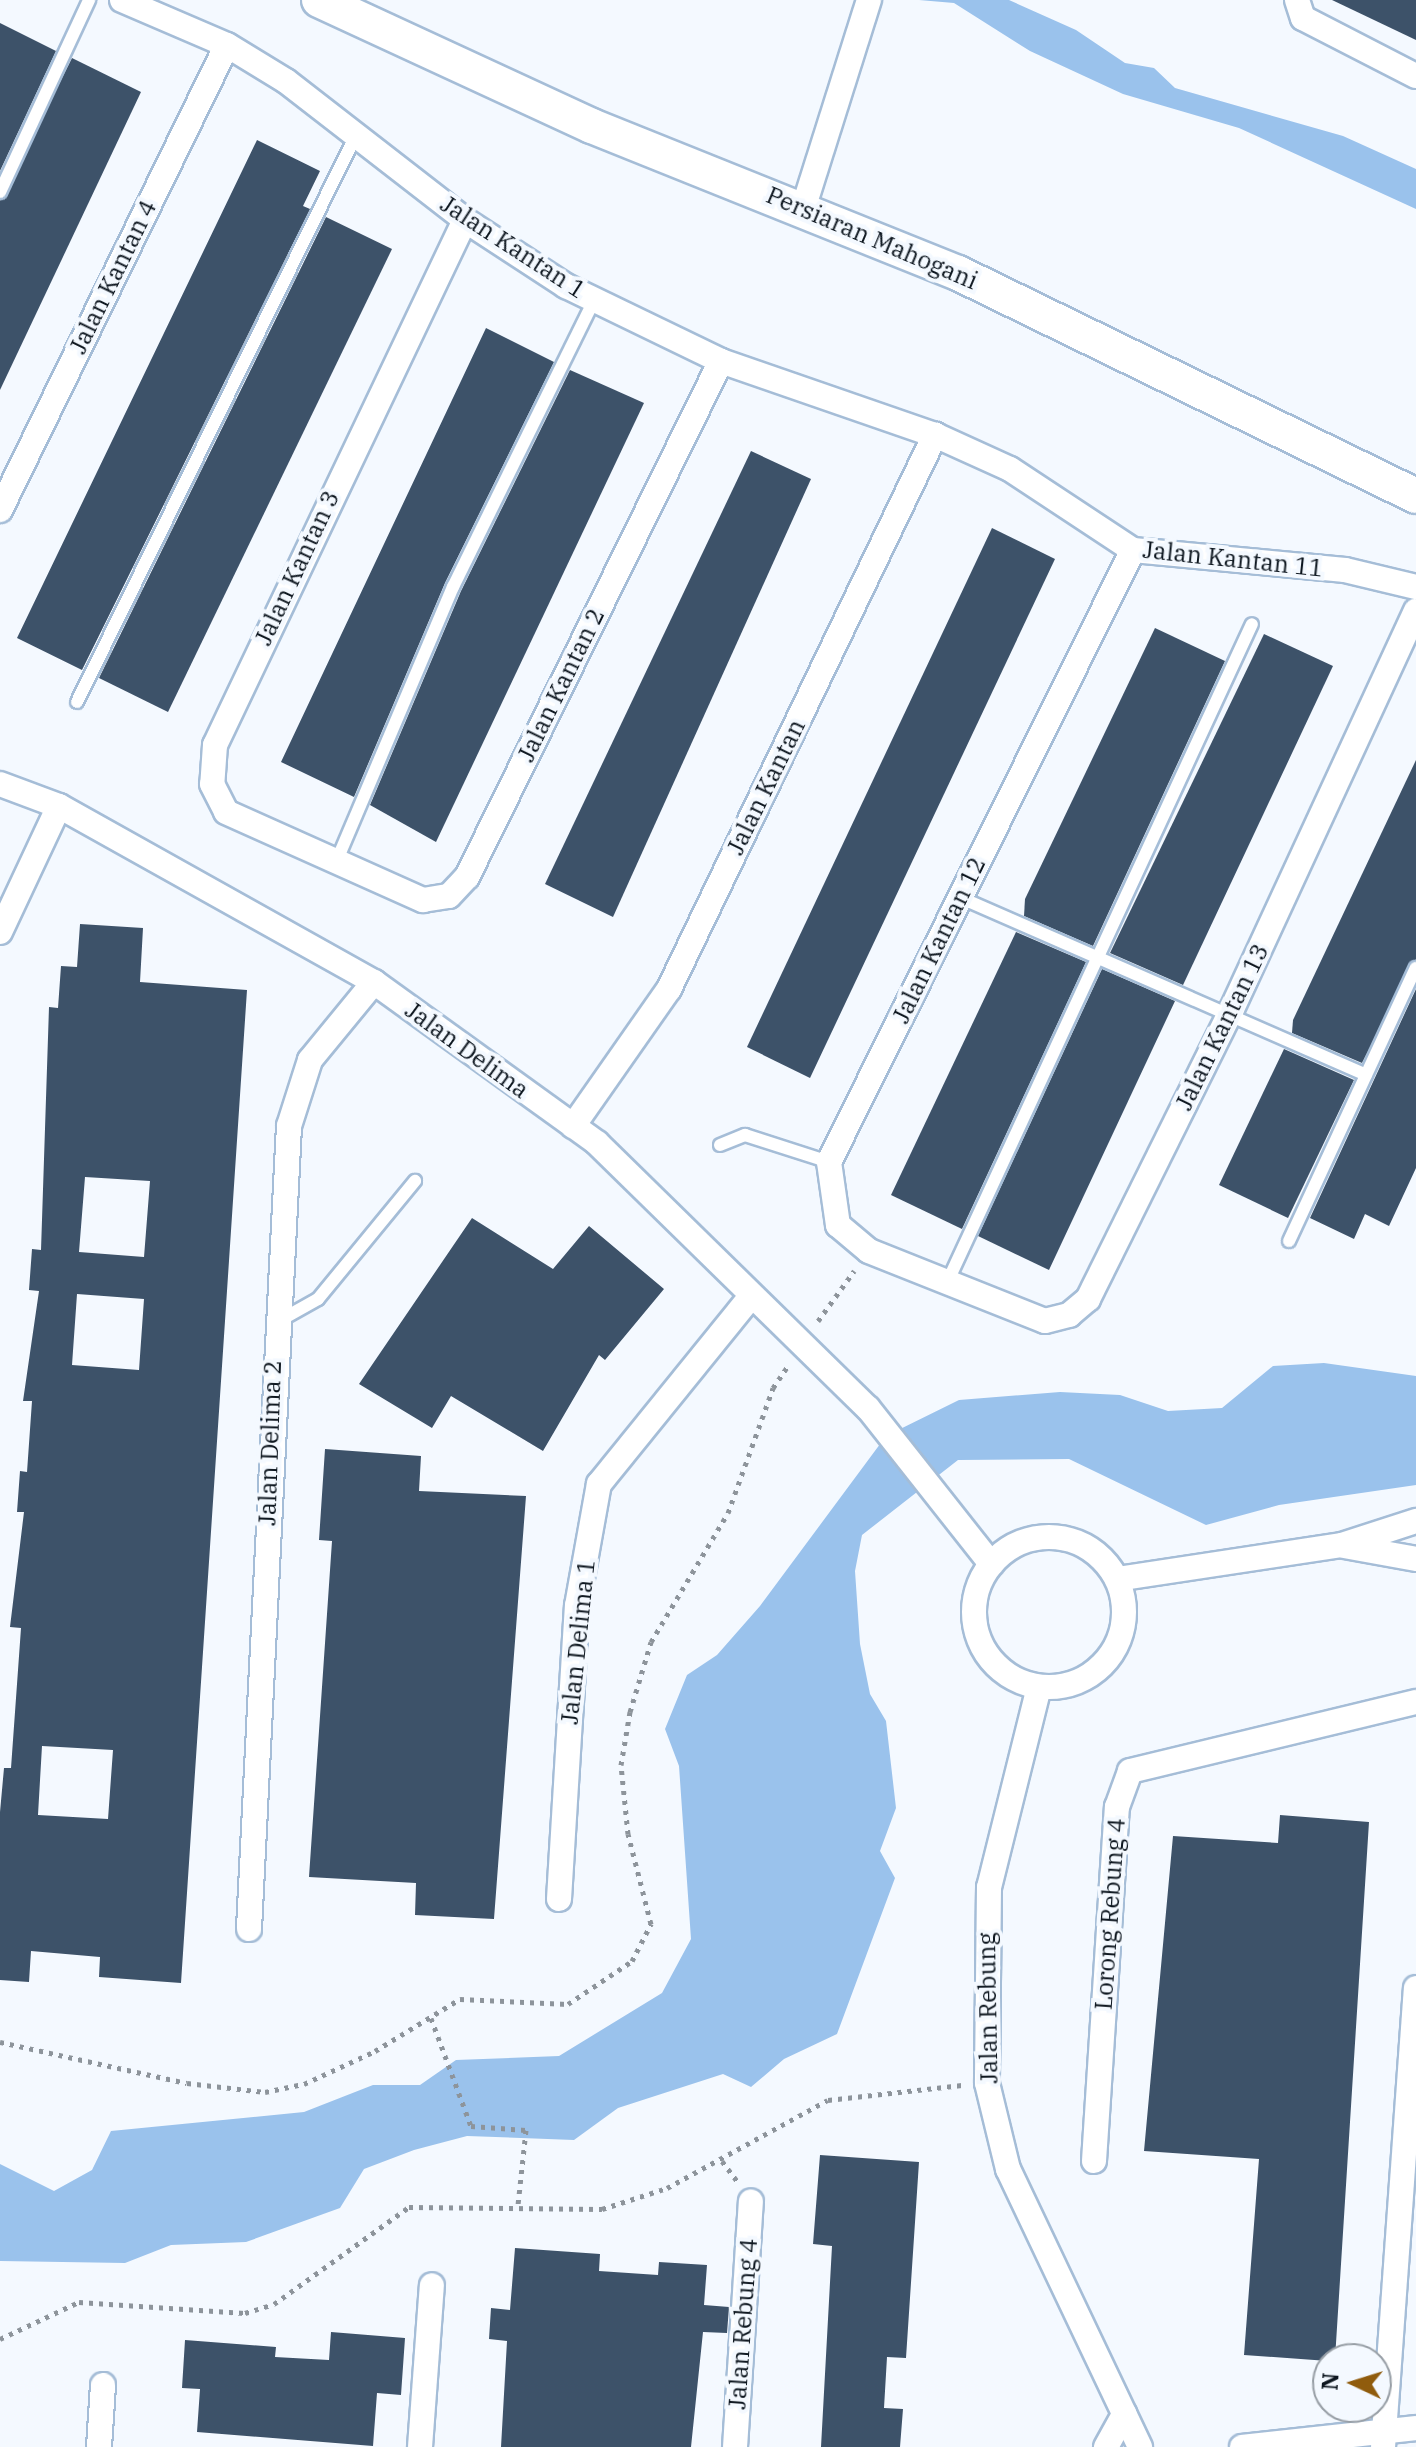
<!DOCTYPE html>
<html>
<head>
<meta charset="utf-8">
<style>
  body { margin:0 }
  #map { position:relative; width:1416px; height:2447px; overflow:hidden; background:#f4f9ff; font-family:"IBM Plex Serif",serif }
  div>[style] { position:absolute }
  .water>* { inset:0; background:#9ac2ec }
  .building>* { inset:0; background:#3d5269 }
  .path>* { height:5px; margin-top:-2.5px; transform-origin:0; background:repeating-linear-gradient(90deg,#8d949b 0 4px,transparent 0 10px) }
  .roads { filter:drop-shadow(2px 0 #a5bdd7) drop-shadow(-2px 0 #a5bdd7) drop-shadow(0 2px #a5bdd7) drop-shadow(0 -2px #a5bdd7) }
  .service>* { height:12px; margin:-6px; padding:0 6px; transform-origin:6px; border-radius:6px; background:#fff }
  .minor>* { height:24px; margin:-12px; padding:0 12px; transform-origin:12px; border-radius:12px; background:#fff }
  .minor>.ring { margin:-12px; padding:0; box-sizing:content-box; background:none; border:24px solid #fff; border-radius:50% }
  .secondary>* { height:34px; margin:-17px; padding:0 17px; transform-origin:17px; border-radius:17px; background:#fff }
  span { translate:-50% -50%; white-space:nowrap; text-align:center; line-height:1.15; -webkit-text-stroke:8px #f4f9ff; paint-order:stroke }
  .street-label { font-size:24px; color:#0c151e }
  .north { position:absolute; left:1312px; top:2343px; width:80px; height:80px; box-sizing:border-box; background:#f4f9ff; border:2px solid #979ea5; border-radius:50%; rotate:274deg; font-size:22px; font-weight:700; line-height:32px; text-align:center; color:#0c151e }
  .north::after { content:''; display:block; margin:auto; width:28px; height:36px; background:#905c0d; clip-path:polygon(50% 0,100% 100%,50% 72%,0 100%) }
</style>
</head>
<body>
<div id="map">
  <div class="water">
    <div style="clip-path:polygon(919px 0,1009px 0,1076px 30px,1125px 63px,1154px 68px,1175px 88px,1343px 136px,1416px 169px,1416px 209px,1239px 128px,1123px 94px,1030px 51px,954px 3px)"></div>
    <div style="clip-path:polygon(1324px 1363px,1416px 1376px,1416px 1485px,1279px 1505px,1206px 1525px,1069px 1459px,958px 1460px,862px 1535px,855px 1571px,860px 1644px,870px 1694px,886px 1721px,896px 1808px,880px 1851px,895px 1878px,837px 2034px,784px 2059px,751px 2087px,723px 2074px,618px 2108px,574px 2140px,467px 2136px,414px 2150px,364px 2169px,340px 2208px,246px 2242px,171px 2245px,125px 2263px,0 2261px,0 2164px,54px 2191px,92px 2170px,111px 2131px,304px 2112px,373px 2085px,420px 2085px,456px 2060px,559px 2056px,662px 1993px,691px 1939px,679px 1766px,665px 1729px,687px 1675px,717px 1655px,760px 1606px,886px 1436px,959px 1400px,1060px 1392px,1120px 1395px,1168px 1411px,1222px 1408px,1273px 1366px)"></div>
  </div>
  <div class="building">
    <div style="clip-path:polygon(1332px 0,1416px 0,1416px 40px)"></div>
    <div style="clip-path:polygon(0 23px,56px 51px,0 171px)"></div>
    <div style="clip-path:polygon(72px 58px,141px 92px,0 390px,0 201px)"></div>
    <div style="clip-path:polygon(257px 140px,320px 171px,303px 206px,310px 209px,82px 670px,17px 638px)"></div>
    <div style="clip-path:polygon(326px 217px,392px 249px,168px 712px,99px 678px)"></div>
    <div style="clip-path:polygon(486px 328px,554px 362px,445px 583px,354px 797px,281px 762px)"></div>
    <div style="clip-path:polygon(570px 370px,644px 403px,436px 842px,370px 805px,461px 591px)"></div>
    <div style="clip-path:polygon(751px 451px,811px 479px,613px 917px,545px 884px)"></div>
    <div style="clip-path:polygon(992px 528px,1055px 559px,810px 1078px,747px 1047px)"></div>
    <div style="clip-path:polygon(1155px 628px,1225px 661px,1093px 946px,1024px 916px,1025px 899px)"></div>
    <div style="clip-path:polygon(1264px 634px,1333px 666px,1183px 985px,1110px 953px)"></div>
    <div style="clip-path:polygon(1416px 760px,1416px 959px,1362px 1063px,1292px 1033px,1293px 1020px)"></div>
    <div style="clip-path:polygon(evenodd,80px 924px,143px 928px,140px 982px,247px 990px,181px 1983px,99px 1977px,100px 1957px,31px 1951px,29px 1982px,0 1980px,0 1812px,4px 1768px,11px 1768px,21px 1628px,10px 1627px,24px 1512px,17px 1512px,20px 1471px,27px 1472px,32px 1401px,23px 1401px,39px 1291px,29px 1290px,32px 1249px,41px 1250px,49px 1007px,58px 1008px,61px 966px,77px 967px,80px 924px,85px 1177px,150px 1181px,144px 1257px,79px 1252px,85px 1177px,80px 924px,77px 1294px,144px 1299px,139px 1370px,72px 1365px,77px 1294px,80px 924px,42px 1746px,113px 1750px,108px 1819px,38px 1815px,42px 1746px)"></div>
    <div style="clip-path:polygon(1016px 932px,1086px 962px,962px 1229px,891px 1195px)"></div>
    <div style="clip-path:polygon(1102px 969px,1175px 1001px,1049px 1270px,978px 1236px)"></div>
    <div style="clip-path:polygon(1416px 989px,1416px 1168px,1389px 1226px,1365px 1214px,1354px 1239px,1310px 1218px)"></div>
    <div style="clip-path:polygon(1284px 1049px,1354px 1080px,1288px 1218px,1219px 1185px)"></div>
    <div style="clip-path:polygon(472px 1218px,553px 1269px,589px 1226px,664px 1289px,605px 1360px,599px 1355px,543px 1451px,451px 1396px,432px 1428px,359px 1384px)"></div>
    <div style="clip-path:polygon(325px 1449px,421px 1456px,419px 1491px,526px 1496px,494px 1919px,415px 1915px,416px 1883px,309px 1877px,332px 1541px,319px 1540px)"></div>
    <div style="clip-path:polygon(1280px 1815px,1369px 1822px,1335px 2359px,1328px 2361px,1244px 2355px,1259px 2159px,1144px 2151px,1173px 1836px,1278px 1843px)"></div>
    <div style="clip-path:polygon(820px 2155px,919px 2162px,906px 2358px,887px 2357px,884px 2408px,903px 2409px,900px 2447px,821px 2447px,832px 2246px,813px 2244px)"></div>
    <div style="clip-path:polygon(515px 2248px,600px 2254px,599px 2271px,658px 2275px,659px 2262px,707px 2265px,704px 2305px,729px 2307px,727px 2333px,703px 2332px,691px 2447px,501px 2447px,507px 2341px,489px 2339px,491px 2308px,510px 2310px)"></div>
    <div style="clip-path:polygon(331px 2332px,405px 2338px,401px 2395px,377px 2393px,373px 2446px,197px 2432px,200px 2389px,182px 2388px,185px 2340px,276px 2347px,275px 2357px,329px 2360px)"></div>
  </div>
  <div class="path">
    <div style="left:818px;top:1321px;width:62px;rotate:-54.2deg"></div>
    <div style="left:431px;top:2018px;width:115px;rotate:69.7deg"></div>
    <div style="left:471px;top:2126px;width:55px;rotate:4.2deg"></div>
    <div style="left:526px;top:2130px;width:75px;rotate:96.1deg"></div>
    <div style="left:0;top:2042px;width:191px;rotate:12.4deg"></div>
    <div style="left:187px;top:2083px;width:79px;rotate:6.6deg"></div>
    <div style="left:265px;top:2092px;width:40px;rotate:-12deg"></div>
    <div style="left:304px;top:2084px;width:78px;rotate:-24.9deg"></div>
    <div style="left:375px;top:2051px;width:100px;rotate:-31.5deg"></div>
    <div style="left:460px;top:1999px;width:108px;rotate:2.7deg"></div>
    <div style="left:568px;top:2004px;width:77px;rotate:-33.9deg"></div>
    <div style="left:632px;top:1961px;width:42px;rotate:-62.8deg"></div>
    <div style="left:651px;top:1924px;width:93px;rotate:-104.3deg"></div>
    <div style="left:628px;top:1834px;width:69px;rotate:-95.8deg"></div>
    <div style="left:621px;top:1765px;width:54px;rotate:-80.4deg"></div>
    <div style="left:630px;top:1712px;width:73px;rotate:-73.3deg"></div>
    <div style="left:651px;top:1642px;width:150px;rotate:-59.2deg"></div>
    <div style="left:728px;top:1513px;width:133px;rotate:-70.2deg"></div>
    <div style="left:773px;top:1388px;width:27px;rotate:-56deg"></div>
    <div style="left:722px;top:2161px;width:26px;rotate:53deg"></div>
    <div style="left:0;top:2339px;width:87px;rotate:-25.1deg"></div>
    <div style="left:79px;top:2302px;width:166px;rotate:3.8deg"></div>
    <div style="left:245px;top:2313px;width:30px;rotate:-17deg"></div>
    <div style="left:274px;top:2304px;width:166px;rotate:-35.7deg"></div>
    <div style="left:409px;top:2207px;width:193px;rotate:0.6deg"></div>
    <div style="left:602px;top:2209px;width:68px;rotate:-17.9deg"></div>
    <div style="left:667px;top:2188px;width:183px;rotate:-28.7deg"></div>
    <div style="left:828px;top:2100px;width:135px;rotate:-6.4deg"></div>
  </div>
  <div class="roads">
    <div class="service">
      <div style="left:0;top:192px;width:212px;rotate:-65.1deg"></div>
      <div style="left:77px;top:702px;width:632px;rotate:-63.8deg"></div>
      <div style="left:337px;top:860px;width:297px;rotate:-67deg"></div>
      <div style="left:453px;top:587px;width:319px;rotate:-63.8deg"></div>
      <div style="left:959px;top:897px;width:444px;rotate:23.6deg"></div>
      <div style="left:720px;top:1145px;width:27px;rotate:-22deg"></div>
      <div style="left:745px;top:1135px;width:88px;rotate:17.8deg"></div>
      <div style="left:1289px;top:1241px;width:301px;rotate:-65.1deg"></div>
      <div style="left:946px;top:1285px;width:728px;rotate:-65.16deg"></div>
      <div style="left:277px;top:1322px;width:47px;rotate:-29.3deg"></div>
      <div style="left:318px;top:1299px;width:153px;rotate:-50.6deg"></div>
    </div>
    <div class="minor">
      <div style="left:122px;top:0;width:114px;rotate:23.2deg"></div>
      <div style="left:227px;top:45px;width:69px;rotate:31.4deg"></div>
      <div style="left:286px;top:81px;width:227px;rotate:37.8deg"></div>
      <div style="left:465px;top:220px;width:121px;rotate:33.2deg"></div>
      <div style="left:566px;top:286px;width:172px;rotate:25.8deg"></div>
      <div style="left:721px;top:361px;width:226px;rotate:19.1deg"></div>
      <div style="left:935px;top:435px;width:82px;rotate:24.4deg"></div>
      <div style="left:1010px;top:469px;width:147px;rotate:33.4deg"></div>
      <div style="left:1133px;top:550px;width:213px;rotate:5.4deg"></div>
      <div style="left:1345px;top:570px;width:73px;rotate:13.5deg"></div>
      <div style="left:1297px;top:0;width:19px;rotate:72deg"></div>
      <div style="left:1303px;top:18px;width:127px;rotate:27.2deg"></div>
      <div style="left:804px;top:206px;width:216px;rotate:-72.5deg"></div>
      <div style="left:465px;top:220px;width:581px;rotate:115.46deg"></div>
      <div style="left:215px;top:745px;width:39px;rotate:94deg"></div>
      <div style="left:212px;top:784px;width:31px;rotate:63deg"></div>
      <div style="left:226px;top:812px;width:216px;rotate:24.1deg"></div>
      <div style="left:423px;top:900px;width:26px;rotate:-9deg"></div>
      <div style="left:449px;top:896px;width:26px;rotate:-47deg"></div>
      <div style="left:467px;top:877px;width:575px;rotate:-63.79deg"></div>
      <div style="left:0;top:510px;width:517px;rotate:-63.98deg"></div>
      <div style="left:1133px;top:550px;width:683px;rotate:116.42deg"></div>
      <div style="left:829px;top:1162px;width:64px;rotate:81.9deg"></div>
      <div style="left:838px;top:1225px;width:40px;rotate:40deg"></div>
      <div style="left:869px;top:1251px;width:189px;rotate:21.7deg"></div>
      <div style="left:1045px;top:1321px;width:25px;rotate:-14deg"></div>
      <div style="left:1069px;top:1315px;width:25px;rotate:-40deg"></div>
      <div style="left:1088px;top:1299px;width:322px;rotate:-63.6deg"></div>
      <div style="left:1231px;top:1011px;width:441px;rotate:-65.2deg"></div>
      <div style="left:0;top:784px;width:63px;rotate:20.4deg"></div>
      <div style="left:59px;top:806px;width:361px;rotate:29.2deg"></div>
      <div style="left:374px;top:982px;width:275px;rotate:35.8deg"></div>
      <div style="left:597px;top:1143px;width:379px;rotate:44.4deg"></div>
      <div style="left:868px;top:1408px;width:199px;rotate:51.7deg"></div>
      <div style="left:0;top:932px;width:139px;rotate:-64.9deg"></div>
      <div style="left:573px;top:1126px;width:167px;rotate:-55deg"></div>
      <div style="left:669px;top:989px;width:615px;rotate:-64.35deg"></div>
      <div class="ring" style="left:974px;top:1537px;width:126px;height:126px"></div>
      <div style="left:1344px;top:1546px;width:73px;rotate:10.2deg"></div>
      <div style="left:1117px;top:1579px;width:228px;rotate:-8.6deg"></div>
      <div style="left:1342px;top:1545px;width:78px;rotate:-18deg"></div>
      <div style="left:1039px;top:1687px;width:206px;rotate:104deg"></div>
      <div style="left:989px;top:1887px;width:196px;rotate:90.6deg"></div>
      <div style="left:987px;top:2083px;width:89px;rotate:76.3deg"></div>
      <div style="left:1008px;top:2169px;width:308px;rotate:64.6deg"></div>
      <div style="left:559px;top:1899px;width:294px;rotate:-86.5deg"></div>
      <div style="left:577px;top:1606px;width:124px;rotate:-79.8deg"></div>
      <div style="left:599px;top:1484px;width:242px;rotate:-51deg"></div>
      <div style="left:249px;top:1929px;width:804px;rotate:-87.15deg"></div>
      <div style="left:289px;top:1126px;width:69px;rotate:-72.3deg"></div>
      <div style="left:310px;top:1060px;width:101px;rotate:-50.6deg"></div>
      <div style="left:1094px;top:2161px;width:355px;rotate:-86.3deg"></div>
      <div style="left:1117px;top:1807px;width:38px;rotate:-70deg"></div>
      <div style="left:1130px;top:1771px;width:294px;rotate:-13.6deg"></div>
      <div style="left:99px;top:2447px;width:62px;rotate:-86.3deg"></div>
      <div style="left:420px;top:2447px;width:162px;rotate:-85.8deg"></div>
      <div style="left:735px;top:2447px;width:246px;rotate:-86.3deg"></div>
      <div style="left:1106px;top:2447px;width:38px;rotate:-61deg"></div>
      <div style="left:1242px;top:2447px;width:175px;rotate:-6.2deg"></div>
      <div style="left:1383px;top:2447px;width:460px;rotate:-85.9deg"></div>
    </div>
    <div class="secondary">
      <div style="left:319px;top:0;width:301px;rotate:24.8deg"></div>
      <div style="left:592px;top:126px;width:394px;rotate:21.9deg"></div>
      <div style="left:958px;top:273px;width:509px;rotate:25.96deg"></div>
    </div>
  </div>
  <div class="street-label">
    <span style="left:872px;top:238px;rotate:23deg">Persiaran Mahogani</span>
    <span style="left:513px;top:247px;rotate:33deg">Jalan Kantan 1</span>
    <span style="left:113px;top:277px;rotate:-64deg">Jalan Kantan 4</span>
    <span style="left:1233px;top:559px;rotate:6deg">Jalan Kantan 11</span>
    <span style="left:297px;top:568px;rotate:-65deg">Jalan Kantan 3</span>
    <span style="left:561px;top:685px;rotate:-64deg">Jalan Kantan 2</span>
    <span style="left:766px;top:787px;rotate:-64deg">Jalan Kantan</span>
    <span style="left:939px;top:940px;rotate:-64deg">Jalan Kantan 12</span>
    <span style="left:1222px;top:1027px;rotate:-64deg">Jalan Kantan 13</span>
    <span style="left:467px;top:1050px;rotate:36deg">Jalan Delima</span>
    <span style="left:270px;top:1443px;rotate:-88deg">Jalan Delima 2</span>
    <span style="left:578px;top:1642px;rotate:-84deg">Jalan Delima 1</span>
    <span style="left:1110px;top:1914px;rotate:-86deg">Lorong Rebung 4</span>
    <span style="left:988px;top:2008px;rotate:-91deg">Jalan Rebung</span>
    <span style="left:743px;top:2324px;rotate:-86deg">Jalan Rebung 4</span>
  </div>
  <div class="north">N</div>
</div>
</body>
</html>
